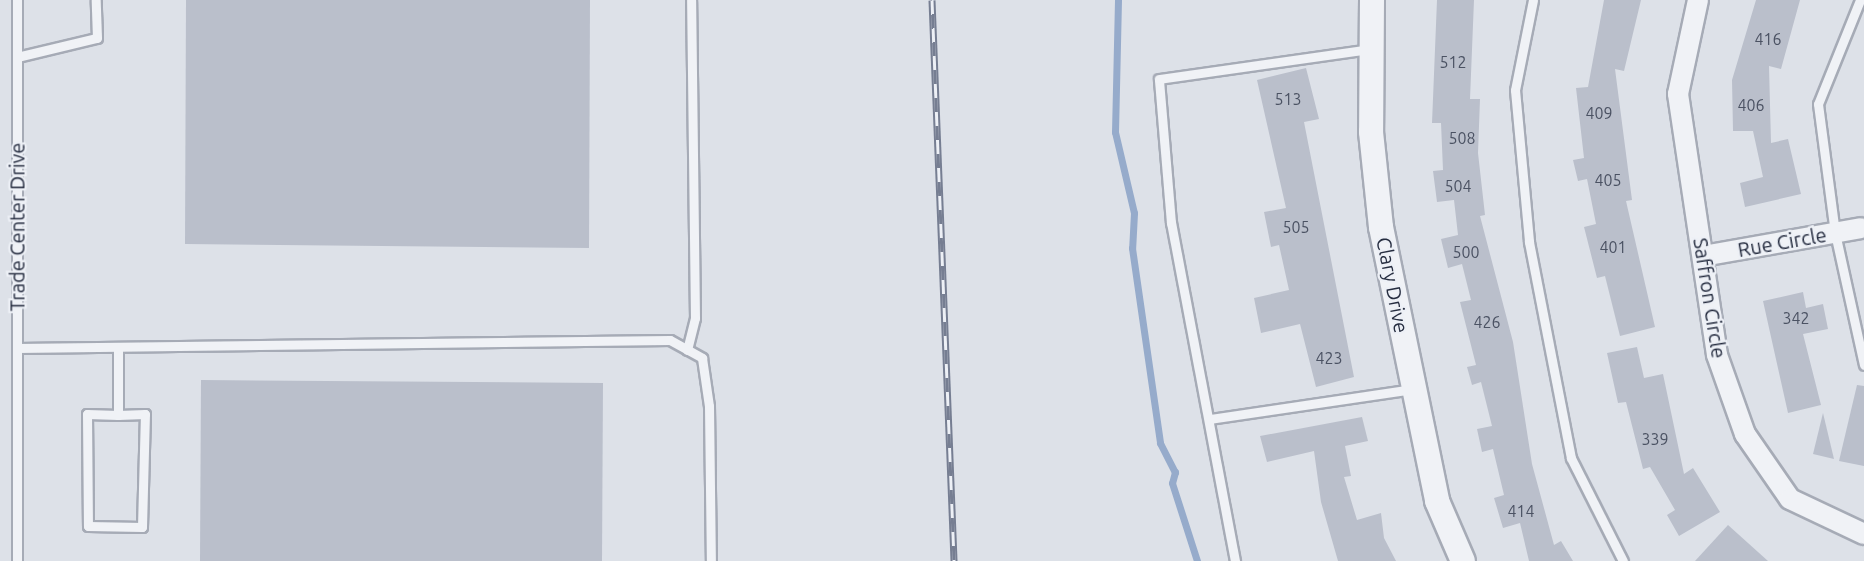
<!DOCTYPE html>
<html>
<head>
<meta charset="utf-8">
<style>
  body { margin:0 }
  #map { position:relative; width:1864px; height:561px; overflow:hidden; background:#dde1e8; font-family:Ubuntu,sans-serif }
  div>[style] { position:absolute }
  .stream>* { height:7px; margin:-3.5px; padding:0 3.5px; transform-origin:3.5px; border-radius:3.5px; background:#96abcb }
  .building>* { inset:0; background:#babfcb }
  .roads { filter:drop-shadow(2px 0 #a6abb6) drop-shadow(-2px 0 #a6abb6) drop-shadow(0 2px #a6abb6) drop-shadow(0 -2px #a6abb6) }
  .service>* { height:9px; margin:-4.5px; padding:0 4.5px; transform-origin:4.5px; border-radius:4.5px; background:#f0f2f6 }
  .minor>* { height:20px; margin:-10px; padding:0 10px; transform-origin:10px; border-radius:10px; background:#f0f2f6 }
  .tertiary>* { height:24px; margin:-12px; padding:0 12px; transform-origin:12px; border-radius:12px; background:#f0f2f6 }
  .rail>* { height:7px; margin-top:-3.5px; transform-origin:0; background:repeating-linear-gradient(90deg,#edf0f6 0 14px,#767e92 0 28px); box-sizing:border-box; border-block:2px solid #767e92 }
  span { translate:-50% -50%; white-space:nowrap; text-align:center; line-height:1.15; -webkit-text-stroke:4.5px #edf0f6; paint-order:stroke }
  .number-label { font-size:16px; color:#4b5263 }
  .number-label span { -webkit-text-stroke-width:0 }
  .street-label { font-size:20px; color:#262d40 }
</style>
</head>
<body>
<div id="map">
  <div class="stream">
    <div style="left:1118px;top:0;width:132px;rotate:91.3deg"></div>
    <div style="left:1115px;top:132px;width:83px;rotate:76.8deg"></div>
    <div style="left:1134px;top:213px;width:35px;rotate:93deg"></div>
    <div style="left:1132px;top:248px;width:197px;rotate:81.8deg"></div>
    <div style="left:1160px;top:443px;width:33px;rotate:63deg"></div>
    <div style="left:1175px;top:472px;width:11px;rotate:105deg"></div>
    <div style="left:1172px;top:483px;width:82px;rotate:72.2deg"></div>
  </div>
  <div class="building">
    <div style="clip-path:polygon(186px 0,590px 0,589px 248px,185px 244px)"></div>
    <div style="clip-path:polygon(1437px 0,1474px 0,1470px 99px,1480px 99px,1478px 153px,1485px 215px,1480px 216px,1513px 342px,1532px 464px,1554px 545px,1561px 541px,1573px 561px,1529px 561px,1520px 523px,1503px 528px,1494px 498px,1504px 495px,1493px 449px,1482px 452px,1477px 429px,1492px 426px,1481px 382px,1472px 385px,1467px 367px,1476px 365px,1460px 302px,1471px 300px,1462px 264px,1448px 268px,1441px 239px,1458px 235px,1454px 200px,1437px 202px,1433px 171px,1443px 170px,1441px 123px,1432px 123px)"></div>
    <div style="clip-path:polygon(1604px 0,1641px 0,1624px 71px,1615px 69px,1632px 200px,1626px 201px,1655px 327px,1620px 336px,1605px 276px,1597px 278px,1584px 227px,1596px 224px,1587px 179px,1578px 181px,1573px 160px,1584px 158px,1576px 88px,1588px 87px)"></div>
    <div style="clip-path:polygon(1756px 0,1800px 0,1781px 69px,1769px 66px,1771px 143px,1788px 139px,1801px 194px,1745px 207px,1740px 183px,1763px 177px,1753px 131px,1733px 131px,1732px 80px)"></div>
    <div style="clip-path:polygon(1306px 68px,1319px 119px,1304px 122px,1354px 377px,1316px 387px,1300px 324px,1261px 333px,1254px 298px,1289px 290px,1279px 245px,1271px 247px,1264px 212px,1286px 208px,1257px 80px)"></div>
    <div style="clip-path:polygon(1803px 292px,1806px 308px,1823px 304px,1828px 329px,1803px 334px,1821px 405px,1788px 413px,1763px 301px)"></div>
    <div style="clip-path:polygon(1637px 347px,1644px 378px,1663px 374px,1684px 474px,1693px 468px,1720px 512px,1679px 536px,1667px 515px,1675px 510px,1650px 467px,1643px 469px,1626px 402px,1618px 403px,1607px 353px)"></div>
    <div style="clip-path:polygon(201px 380px,603px 383px,602px 561px,200px 561px)"></div>
    <div style="clip-path:polygon(1857px 385px,1864px 386px,1864px 466px,1839px 461px)"></div>
    <div style="clip-path:polygon(1823px 413px,1834px 459px,1813px 454px)"></div>
    <div style="clip-path:polygon(1362px 417px,1368px 441px,1345px 446px,1351px 476px,1344px 477px,1357px 520px,1381px 513px,1384px 538px,1396px 561px,1338px 561px,1321px 502px,1314px 451px,1267px 462px,1260px 436px)"></div>
    <div style="clip-path:polygon(1728px 525px,1768px 561px,1695px 561px)"></div>
  </div>
  <div class="roads">
    <div class="service">
      <div style="left:1533px;top:0;width:92px;rotate:101.3deg"></div>
      <div style="left:1515px;top:90px;width:153px;rotate:84.7deg"></div>
      <div style="left:1529px;top:242px;width:220px;rotate:79deg"></div>
      <div style="left:1571px;top:458px;width:115px;rotate:63.2deg"></div>
      <div style="left:1860px;top:0;width:112px;rotate:112deg"></div>
      <div style="left:1818px;top:104px;width:130px;rotate:82.5deg"></div>
      <div style="left:1835px;top:233px;width:135px;rotate:77.6deg"></div>
      <div style="left:17px;top:57px;width:82px;rotate:-13.4deg"></div>
      <div style="left:97px;top:38px;width:38px;rotate:-92deg"></div>
      <div style="left:17px;top:348px;width:653px;rotate:-0.7deg"></div>
      <div style="left:670px;top:340px;width:37px;rotate:29deg"></div>
      <div style="left:702px;top:358px;width:49px;rotate:81.7deg"></div>
      <div style="left:709px;top:406px;width:155px;rotate:89.3deg"></div>
      <div style="left:687px;top:350px;width:33px;rotate:-76deg"></div>
      <div style="left:695px;top:318px;width:318px;rotate:-90.7deg"></div>
      <div style="left:118px;top:415px;width:31px;rotate:-178deg"></div>
      <div style="left:87px;top:414px;width:112px;rotate:89.5deg"></div>
      <div style="left:88px;top:526px;width:54px;rotate:1.1deg"></div>
      <div style="left:142px;top:527px;width:113px;rotate:-88.5deg"></div>
      <div style="left:145px;top:414px;width:27px;rotate:178deg"></div>
      <div style="left:118px;top:415px;width:67px;rotate:-90deg"></div>
      <div style="left:1210px;top:419px;width:204px;rotate:-8.4deg"></div>
      <div style="left:17px;top:561px;width:561px;rotate:-90deg"></div>
      <div style="left:1235px;top:561px;width:344px;rotate:-100.7deg"></div>
      <div style="left:1171px;top:223px;width:144px;rotate:-94.8deg"></div>
      <div style="left:1159px;top:79px;width:213px;rotate:-8.1deg"></div>
    </div>
    <div class="minor">
      <div style="left:1698px;top:0;width:96px;rotate:102deg"></div>
      <div style="left:1678px;top:94px;width:264px;rotate:81.5deg"></div>
      <div style="left:1717px;top:355px;width:84px;rotate:70.5deg"></div>
      <div style="left:1745px;top:434px;width:79px;rotate:55.3deg"></div>
      <div style="left:1790px;top:499px;width:82px;rotate:25.3deg"></div>
      <div style="left:1703px;top:256px;width:160px;rotate:-10deg"></div>
    </div>
    <div class="tertiary">
      <div style="left:1372px;top:0;width:132px;rotate:90.4deg"></div>
      <div style="left:1371px;top:132px;width:96px;rotate:84deg"></div>
      <div style="left:1381px;top:227px;width:280px;rotate:78.4deg"></div>
      <div style="left:1437px;top:501px;width:65px;rotate:66.6deg"></div>
    </div>
  </div>
  <div class="rail">
    <div style="left:932px;top:0;width:561px;rotate:87.75deg"></div>
  </div>
  <div class="number-label">
    <span style="left:1768px;top:39px">416</span>
    <span style="left:1453px;top:62px">512</span>
    <span style="left:1288px;top:99px">513</span>
    <span style="left:1751px;top:105px">406</span>
    <span style="left:1599px;top:113px">409</span>
    <span style="left:1462px;top:138px">508</span>
    <span style="left:1608px;top:180px">405</span>
    <span style="left:1458px;top:186px">504</span>
    <span style="left:1296px;top:227px">505</span>
    <span style="left:1613px;top:247px">401</span>
    <span style="left:1466px;top:252px">500</span>
    <span style="left:1796px;top:318px">342</span>
    <span style="left:1487px;top:322px">426</span>
    <span style="left:1329px;top:358px">423</span>
    <span style="left:1655px;top:439px">339</span>
    <span style="left:1521px;top:511px">414</span>
  </div>
  <div class="street-label">
    <span style="left:17px;top:227px;rotate:-90deg">Trade Center Drive</span>
    <span style="left:1782px;top:242px;rotate:-10deg">Rue Circle</span>
    <span style="left:1393px;top:285px;rotate:79deg">Clary Drive</span>
    <span style="left:1710px;top:298px;rotate:81deg">Saffron Circle</span>
  </div>
</div>
</body>
</html>
